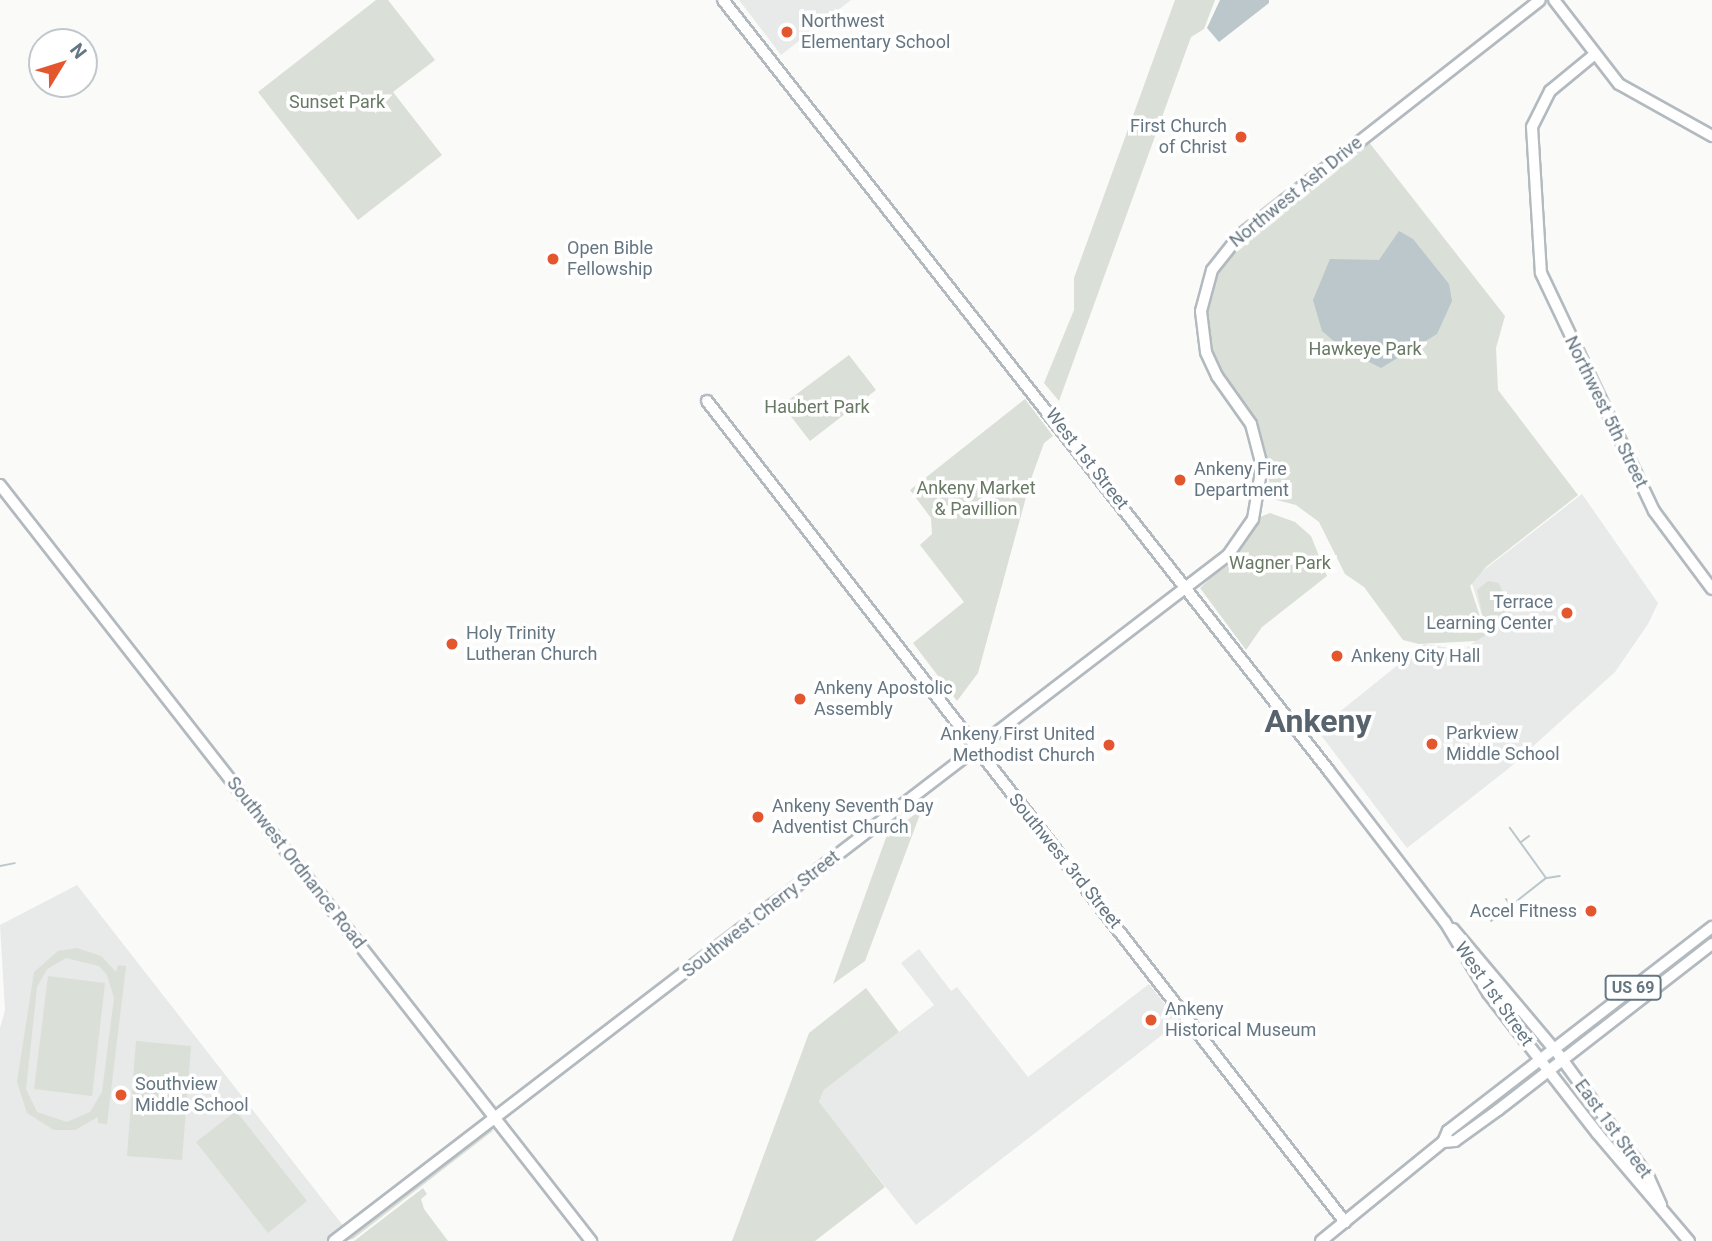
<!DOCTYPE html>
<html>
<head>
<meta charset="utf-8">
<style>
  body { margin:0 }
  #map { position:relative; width:1712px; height:1241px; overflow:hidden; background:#fafaf8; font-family:Roboto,sans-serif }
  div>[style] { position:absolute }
  .built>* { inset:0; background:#e8e9e9 }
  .green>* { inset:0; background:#dadfd7 }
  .water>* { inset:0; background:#bbc7cb }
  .stream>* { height:2px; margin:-1px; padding:0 1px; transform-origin:1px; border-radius:1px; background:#bbc7cb }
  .roads { filter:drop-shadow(2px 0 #b3babf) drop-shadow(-2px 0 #b3babf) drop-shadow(0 2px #b3babf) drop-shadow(0 -2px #b3babf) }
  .secondary>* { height:10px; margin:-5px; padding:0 5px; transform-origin:5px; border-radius:5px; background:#fff }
  .primary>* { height:10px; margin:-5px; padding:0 5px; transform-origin:5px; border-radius:5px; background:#fff }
  .dots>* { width:19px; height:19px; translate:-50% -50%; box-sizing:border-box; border:4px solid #fff; border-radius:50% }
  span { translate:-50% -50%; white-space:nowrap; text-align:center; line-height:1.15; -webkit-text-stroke:7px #fff; paint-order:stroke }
  .shield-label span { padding:2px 5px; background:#fff; border:2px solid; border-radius:5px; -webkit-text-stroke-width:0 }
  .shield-label { font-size:16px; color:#657683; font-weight:700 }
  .poi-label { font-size:18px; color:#657683 }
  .left { translate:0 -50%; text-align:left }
  .right { translate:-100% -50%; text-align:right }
  .park-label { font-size:18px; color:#687a64 }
  .street-label { font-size:18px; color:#657683 }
  .town-label { font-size:32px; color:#57646e; font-weight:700 }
  .north { position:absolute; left:28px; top:28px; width:70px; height:70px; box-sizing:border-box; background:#fff; border:2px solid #c1c8cd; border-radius:50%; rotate:52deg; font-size:19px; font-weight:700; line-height:28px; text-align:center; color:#657683 }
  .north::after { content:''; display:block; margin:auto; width:24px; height:32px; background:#e4572e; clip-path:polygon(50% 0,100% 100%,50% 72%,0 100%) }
</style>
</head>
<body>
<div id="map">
  <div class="built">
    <div style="clip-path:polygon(739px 0,851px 0,781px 55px)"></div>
    <div style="clip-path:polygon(1582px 494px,1658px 603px,1648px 624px,1615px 672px,1508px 769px,1407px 848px,1317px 730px,1424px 644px,1464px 650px,1487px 632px,1471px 580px)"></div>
    <div style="clip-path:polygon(77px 885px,348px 1232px,334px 1241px,0 1241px,0 1028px,5px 1010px,0 925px)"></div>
    <div style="clip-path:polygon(919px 949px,951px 991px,957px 987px,1028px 1077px,1149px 984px,1179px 1022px,916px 1225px,819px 1103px,824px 1090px,934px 1005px,901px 963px)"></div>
  </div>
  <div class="green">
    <div style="clip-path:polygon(376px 0,388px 0,435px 60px,393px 92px,442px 155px,358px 220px,258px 92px)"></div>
    <div style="clip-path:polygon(1175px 0,1215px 0,1204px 29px,1191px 37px,1059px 401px,1044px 383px,1074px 310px,1074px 278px)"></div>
    <div style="clip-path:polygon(1368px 141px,1505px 316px,1496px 348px,1498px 390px,1578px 495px,1486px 567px,1470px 586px,1486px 635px,1476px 641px,1419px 644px,1403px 640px,1364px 587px,1345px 574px,1319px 522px,1296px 505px,1273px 499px,1257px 423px,1219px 372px,1208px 339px,1207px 306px,1220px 266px,1245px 236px)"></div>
    <div style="clip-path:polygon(849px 355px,876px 390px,810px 441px,782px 405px)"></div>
    <div style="clip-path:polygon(1025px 399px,1053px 436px,1044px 443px,1031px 479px,978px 673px,957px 701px,913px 643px,964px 602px,920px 545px,932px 534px,931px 518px,910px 490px)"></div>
    <div style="clip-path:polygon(1270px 513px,1295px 522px,1311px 536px,1327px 576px,1262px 627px,1246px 650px,1200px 588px,1240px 550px,1260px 517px)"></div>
    <div style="clip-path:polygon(1488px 581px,1499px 583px,1511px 614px,1486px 631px,1477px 590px)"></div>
    <div style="clip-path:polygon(922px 809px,865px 961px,833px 984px,887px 835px)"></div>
    <div style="clip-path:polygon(evenodd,77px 948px,101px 956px,116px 972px,118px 965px,126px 966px,107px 1124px,98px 1123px,98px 1117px,75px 1130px,54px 1130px,27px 1113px,17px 1082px,34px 972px,58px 951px,77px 948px,66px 958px,99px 966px,107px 975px,114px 998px,102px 1092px,90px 1112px,67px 1122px,37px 1112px,26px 1089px,37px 987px,47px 969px,66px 958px)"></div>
    <div style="clip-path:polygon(48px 976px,105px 983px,92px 1096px,34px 1089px)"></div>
    <div style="clip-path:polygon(866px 988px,899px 1032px,824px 1090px,819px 1102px,885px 1187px,815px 1241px,732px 1241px,809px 1033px)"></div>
    <div style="clip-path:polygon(136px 1041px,191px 1046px,182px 1160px,127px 1156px)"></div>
    <div style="clip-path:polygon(236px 1111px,307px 1201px,268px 1233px,196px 1142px)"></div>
    <div style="clip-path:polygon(494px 1130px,353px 1239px,345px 1241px,488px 1131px)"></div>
    <div style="clip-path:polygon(423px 1188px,427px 1194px,421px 1199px,424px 1209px,448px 1241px,354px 1241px)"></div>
  </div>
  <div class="water">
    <div style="clip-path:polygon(1220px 0,1269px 0,1269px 3px,1219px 42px,1207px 28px)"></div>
    <div style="clip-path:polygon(1399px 231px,1413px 239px,1449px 284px,1452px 301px,1437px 334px,1381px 368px,1342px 348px,1322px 331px,1313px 300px,1330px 259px,1379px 260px)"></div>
  </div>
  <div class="stream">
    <div style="left:1521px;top:842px;width:10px;rotate:-37deg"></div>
    <div style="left:0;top:866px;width:15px;rotate:-11deg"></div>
    <div style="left:1547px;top:878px;width:13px;rotate:-9deg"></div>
    <div style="left:1506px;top:899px;width:9px;rotate:54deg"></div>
    <div style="left:1491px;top:921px;width:70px;rotate:-38deg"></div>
    <div style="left:1546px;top:878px;width:62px;rotate:-125.8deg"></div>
  </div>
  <div class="roads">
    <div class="secondary">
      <div style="left:723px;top:0;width:981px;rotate:51.83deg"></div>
      <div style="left:1329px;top:771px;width:190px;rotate:52.5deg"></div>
      <div style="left:1445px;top:922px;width:83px;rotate:58.8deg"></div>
      <div style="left:1488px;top:993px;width:177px;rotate:52.1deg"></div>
      <div style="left:1597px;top:1133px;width:142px;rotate:49.6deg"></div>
      <div style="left:1554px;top:0;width:106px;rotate:52.3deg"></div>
      <div style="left:1619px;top:84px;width:107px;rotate:29.2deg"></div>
      <div style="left:1595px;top:54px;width:58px;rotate:140.6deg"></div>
      <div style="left:1550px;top:91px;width:40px;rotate:116.6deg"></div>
      <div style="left:1532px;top:127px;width:146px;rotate:86.5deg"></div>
      <div style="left:1541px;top:273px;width:263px;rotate:64.6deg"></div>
      <div style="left:1654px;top:511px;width:97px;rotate:53.4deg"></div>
      <div style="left:707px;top:401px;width:1040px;rotate:52.15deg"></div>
      <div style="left:0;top:485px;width:960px;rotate:51.98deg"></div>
      <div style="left:1453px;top:929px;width:165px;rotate:49.9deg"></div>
      <div style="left:1559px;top:1055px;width:152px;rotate:53.8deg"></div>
      <div style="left:1649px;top:1178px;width:30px;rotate:66deg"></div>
      <div style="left:334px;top:1241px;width:1127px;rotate:-37.5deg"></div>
      <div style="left:1228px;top:555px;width:44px;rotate:-55.2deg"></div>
      <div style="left:1253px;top:519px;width:54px;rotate:-80.4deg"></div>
      <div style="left:1262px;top:466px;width:43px;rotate:-104.7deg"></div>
      <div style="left:1251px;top:424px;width:59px;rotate:-125.3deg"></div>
      <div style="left:1217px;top:376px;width:26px;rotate:-115deg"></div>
      <div style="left:1206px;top:352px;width:41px;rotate:-97deg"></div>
      <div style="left:1201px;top:311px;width:42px;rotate:-75deg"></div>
      <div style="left:1212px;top:270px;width:43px;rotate:-51.5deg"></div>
      <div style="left:1239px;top:236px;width:382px;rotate:-38.1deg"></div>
    </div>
    <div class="primary">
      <div style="left:1443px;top:1142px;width:12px;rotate:-5deg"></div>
      <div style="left:1455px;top:1141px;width:53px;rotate:-35.8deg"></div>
      <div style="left:1498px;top:1110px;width:271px;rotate:-37.8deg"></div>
      <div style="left:1321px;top:1241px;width:157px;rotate:-39.1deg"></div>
      <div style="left:1443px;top:1142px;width:12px;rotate:-66deg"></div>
      <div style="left:1448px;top:1131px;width:334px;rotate:-37.7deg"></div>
    </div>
  </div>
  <div class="dots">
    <div style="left:787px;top:32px;background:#e4572e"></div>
    <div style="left:1241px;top:137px;background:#e4572e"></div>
    <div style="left:553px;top:259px;background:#e4572e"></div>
    <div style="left:1180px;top:480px;background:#e4572e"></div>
    <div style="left:1567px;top:613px;background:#e4572e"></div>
    <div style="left:452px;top:644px;background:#e4572e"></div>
    <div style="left:1337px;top:656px;background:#e4572e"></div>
    <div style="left:800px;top:699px;background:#e4572e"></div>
    <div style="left:1432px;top:744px;background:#e4572e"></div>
    <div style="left:1109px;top:745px;background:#e4572e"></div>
    <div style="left:758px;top:817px;background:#e4572e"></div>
    <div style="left:1591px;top:911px;background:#e4572e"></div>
    <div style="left:1151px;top:1020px;background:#e4572e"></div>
    <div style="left:121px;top:1095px;background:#e4572e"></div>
  </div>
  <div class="shield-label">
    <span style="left:1633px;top:988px">US 69</span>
  </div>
  <div class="poi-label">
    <span class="left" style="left:801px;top:32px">Northwest<br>Elementary School</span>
    <span class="right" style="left:1227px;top:137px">First Church<br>of Christ</span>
    <span class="left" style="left:567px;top:259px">Open Bible<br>Fellowship</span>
    <span class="left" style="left:1194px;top:480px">Ankeny Fire<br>Department</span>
    <span class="right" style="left:1553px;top:613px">Terrace<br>Learning Center</span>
    <span class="left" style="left:466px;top:644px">Holy Trinity<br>Lutheran Church</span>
    <span class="left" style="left:1351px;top:656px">Ankeny City Hall</span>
    <span class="left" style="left:814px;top:699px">Ankeny Apostolic<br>Assembly</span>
    <span class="left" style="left:1446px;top:744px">Parkview<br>Middle School</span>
    <span class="right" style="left:1095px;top:745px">Ankeny First United<br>Methodist Church</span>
    <span class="left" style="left:772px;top:817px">Ankeny Seventh Day<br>Adventist Church</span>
    <span class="right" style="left:1577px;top:911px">Accel Fitness</span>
    <span class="left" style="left:1165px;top:1020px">Ankeny<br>Historical Museum</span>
    <span class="left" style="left:135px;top:1095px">Southview<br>Middle School</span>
  </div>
  <div class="park-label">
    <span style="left:337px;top:102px">Sunset Park</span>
    <span style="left:1365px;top:349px">Hawkeye Park</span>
    <span style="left:817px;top:407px">Haubert Park</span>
    <span style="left:976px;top:499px">Ankeny Market<br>&amp; Pavillion</span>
    <span style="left:1280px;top:563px">Wagner Park</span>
  </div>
  <div class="street-label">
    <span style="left:1296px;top:192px;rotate:-39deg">Northwest Ash Drive</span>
    <span style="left:1606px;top:412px;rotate:64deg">Northwest 5th Street</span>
    <span style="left:1087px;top:459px;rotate:52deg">West 1st Street</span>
    <span style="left:1065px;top:861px;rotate:51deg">Southwest 3rd Street</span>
    <span style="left:296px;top:863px;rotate:52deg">Southwest Ordnance Road</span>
    <span style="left:761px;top:914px;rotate:-38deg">Southwest Cherry Street</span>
    <span style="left:1494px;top:994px;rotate:55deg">West 1st Street</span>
    <span style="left:1613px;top:1129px;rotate:54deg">East 1st Street</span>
  </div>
  <div class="town-label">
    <span style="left:1318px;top:721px">Ankeny</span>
  </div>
  <div class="north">N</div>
</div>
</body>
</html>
